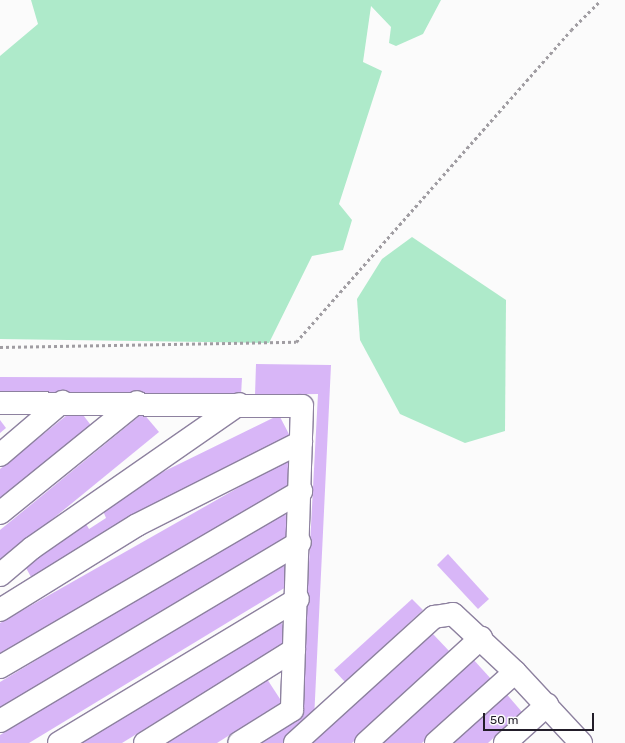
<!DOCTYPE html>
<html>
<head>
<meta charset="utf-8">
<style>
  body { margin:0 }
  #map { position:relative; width:625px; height:743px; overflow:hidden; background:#fbfbfb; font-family:Rubik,sans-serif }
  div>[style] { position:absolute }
  .green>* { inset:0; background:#aeeaca }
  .building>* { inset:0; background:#d8b6f7 }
  .path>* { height:2.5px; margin-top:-1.25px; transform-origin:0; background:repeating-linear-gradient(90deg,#a09da2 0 3px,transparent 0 6px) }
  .roads { filter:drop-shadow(1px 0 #8d819f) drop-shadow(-1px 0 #8d819f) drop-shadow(0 1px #8d819f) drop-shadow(0 -1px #8d819f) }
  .minor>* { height:22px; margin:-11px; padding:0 11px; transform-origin:11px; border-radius:11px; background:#fff }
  span { translate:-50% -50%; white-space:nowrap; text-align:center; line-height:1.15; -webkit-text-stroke:4px #fbfbfb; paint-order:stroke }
  .scale { position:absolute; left:483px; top:713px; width:111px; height:18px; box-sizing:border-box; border:2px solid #221d29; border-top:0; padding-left:5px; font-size:12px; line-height:14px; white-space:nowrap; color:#221d29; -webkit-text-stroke:3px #fbfbfb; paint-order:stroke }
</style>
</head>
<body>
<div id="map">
  <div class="green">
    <div style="clip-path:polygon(31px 0,441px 0,423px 34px,396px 46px,389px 43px,391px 27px,371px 6px,363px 62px,382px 71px,339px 204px,352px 220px,343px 250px,312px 256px,269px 343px,0 339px,0 56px,38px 24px)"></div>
    <div style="clip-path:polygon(412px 237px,506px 300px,505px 431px,465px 443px,400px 414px,360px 340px,357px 299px,382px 259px)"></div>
  </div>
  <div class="building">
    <div style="clip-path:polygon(256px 364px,331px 365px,314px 720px,283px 743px,262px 743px,301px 713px,318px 394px,255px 395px)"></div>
    <div style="clip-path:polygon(0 377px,242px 378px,241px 395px,0 394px)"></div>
    <div style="clip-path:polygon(77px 407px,93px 428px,0 502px,0 469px)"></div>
    <div style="clip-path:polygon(143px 413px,159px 432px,0 562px,0 530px)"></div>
    <div style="clip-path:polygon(279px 415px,291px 438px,31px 577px,25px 566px,57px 545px,53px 538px,82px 517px,89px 529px,106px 518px,101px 506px,126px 490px)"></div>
    <div style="clip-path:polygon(0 420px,6px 428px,0 433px)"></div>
    <div style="clip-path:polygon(287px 460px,297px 484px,0 653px,0 623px)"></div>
    <div style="clip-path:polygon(283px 511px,296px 531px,0 709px,0 682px)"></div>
    <div style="clip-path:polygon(448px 554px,489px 599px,478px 609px,437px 565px)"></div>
    <div style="clip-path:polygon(285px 562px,296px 581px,29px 743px,0 743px,0 735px)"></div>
    <div style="clip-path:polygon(412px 599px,423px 610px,345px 682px,334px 670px)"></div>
    <div style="clip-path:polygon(278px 617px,291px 639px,122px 743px,74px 743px)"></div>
    <div style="clip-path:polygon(432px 633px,451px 653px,352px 743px,311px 743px)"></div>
    <div style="clip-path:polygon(472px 658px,492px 680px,422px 743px,378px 743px)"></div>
    <div style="clip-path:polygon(267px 679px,282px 702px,217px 743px,166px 743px)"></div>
    <div style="clip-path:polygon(503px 690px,522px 712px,488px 743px,445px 743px)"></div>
  </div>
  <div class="path">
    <div style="left:0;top:347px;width:296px;rotate:-1deg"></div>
    <div style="left:296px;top:342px;width:416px;rotate:-48.6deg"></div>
    <div style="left:571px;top:30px;width:42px;rotate:-45deg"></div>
  </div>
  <div class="roads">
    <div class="minor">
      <div style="left:0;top:403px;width:302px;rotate:0.6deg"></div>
      <div style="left:302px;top:406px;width:304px;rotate:91.9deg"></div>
      <div style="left:292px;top:710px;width:62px;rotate:148.1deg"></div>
      <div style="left:0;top:455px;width:82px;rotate:-40.5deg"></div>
      <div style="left:0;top:513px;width:176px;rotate:-39deg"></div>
      <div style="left:0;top:575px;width:42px;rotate:-40.2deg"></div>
      <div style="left:32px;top:548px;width:252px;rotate:-34.8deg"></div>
      <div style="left:0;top:610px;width:161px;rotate:-31.8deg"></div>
      <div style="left:137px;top:525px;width:184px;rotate:-26.8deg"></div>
      <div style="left:0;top:667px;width:349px;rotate:-30.3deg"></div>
      <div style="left:0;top:721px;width:349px;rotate:-30.8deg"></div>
      <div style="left:59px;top:743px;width:279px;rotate:-31.1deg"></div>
      <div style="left:145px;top:743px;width:176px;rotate:-32deg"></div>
      <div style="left:295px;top:743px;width:188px;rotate:-42.2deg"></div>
      <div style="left:434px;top:617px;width:19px;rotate:-9deg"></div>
      <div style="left:453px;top:614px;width:85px;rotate:43.1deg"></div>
      <div style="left:515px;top:672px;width:97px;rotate:47.1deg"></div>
      <div style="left:366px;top:743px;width:156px;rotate:-42.4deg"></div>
      <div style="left:436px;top:743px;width:106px;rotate:-41.9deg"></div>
      <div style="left:505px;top:743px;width:57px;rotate:-42.1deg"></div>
    </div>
  </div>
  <div class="scale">50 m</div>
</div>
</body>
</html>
